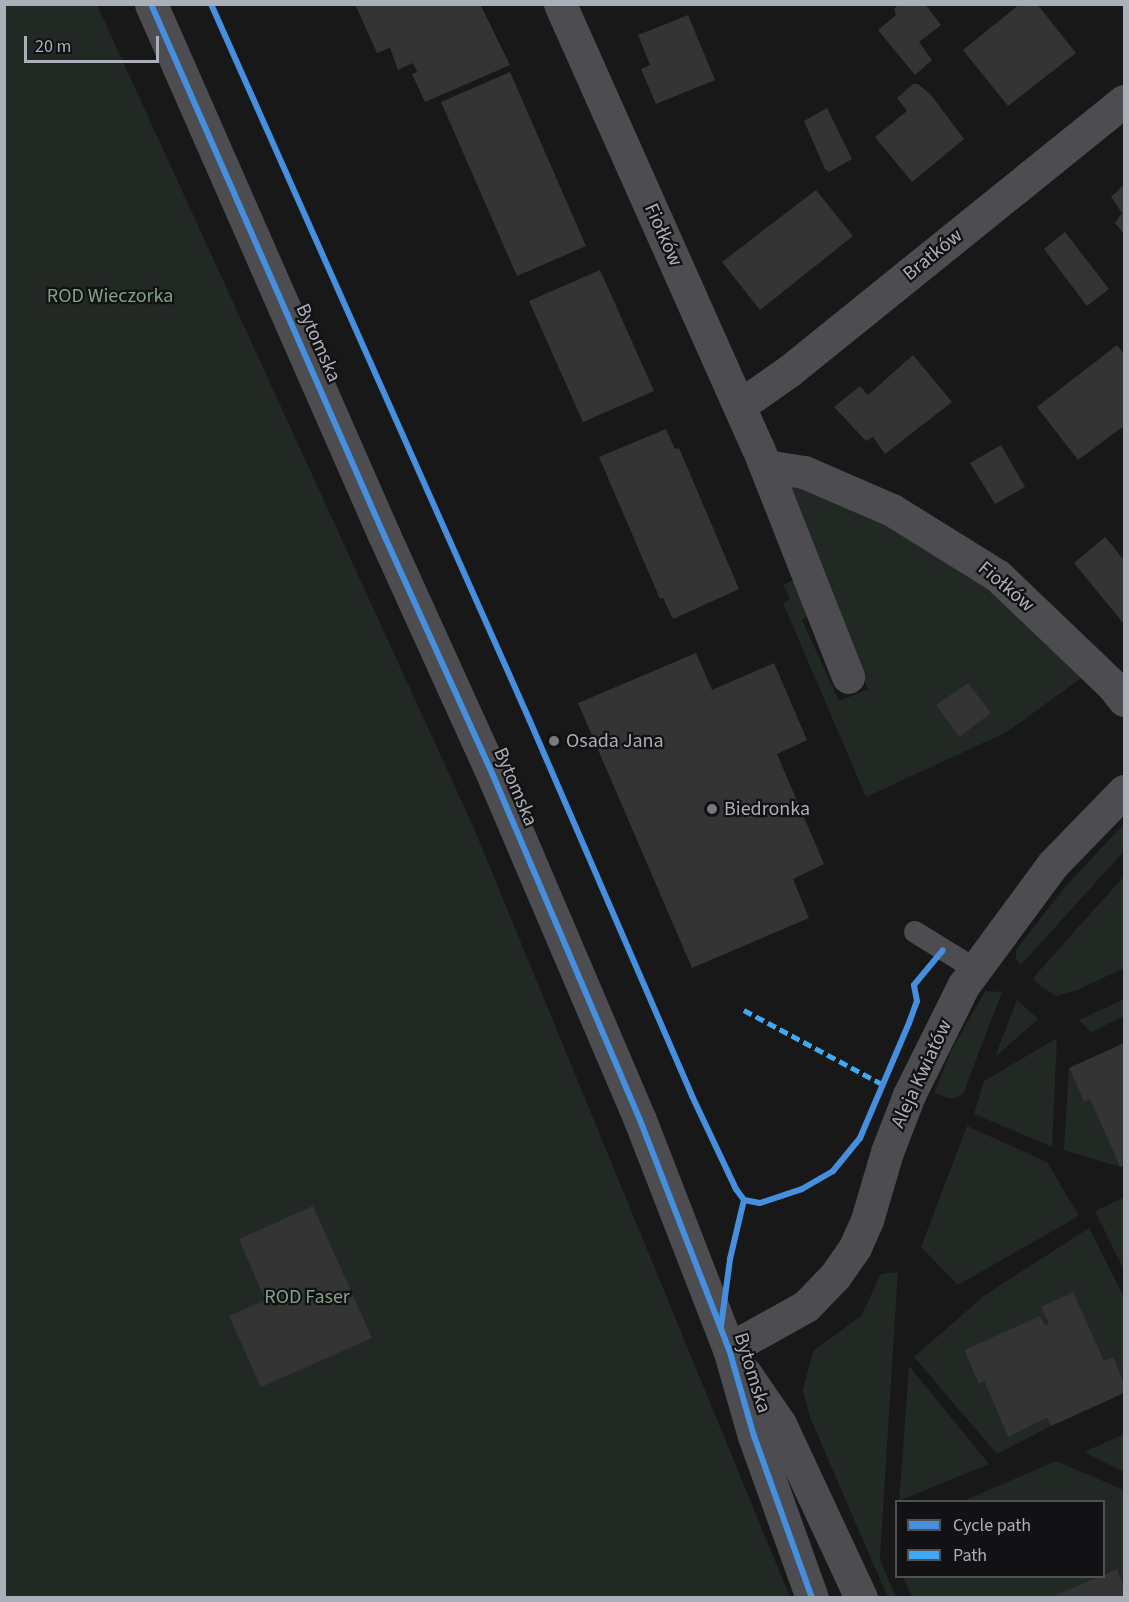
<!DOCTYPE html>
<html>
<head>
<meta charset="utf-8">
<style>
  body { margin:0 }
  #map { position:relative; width:1129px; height:1602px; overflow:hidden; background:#181818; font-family:"Source Sans 3",sans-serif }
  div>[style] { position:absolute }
  .green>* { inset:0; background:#222823 }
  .building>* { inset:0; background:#343435 }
  .service>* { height:22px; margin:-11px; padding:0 11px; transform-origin:11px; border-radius:11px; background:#4d4d51 }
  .minor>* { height:33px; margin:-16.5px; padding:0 16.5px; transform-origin:16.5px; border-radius:16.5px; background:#4d4d51 }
  .tertiary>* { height:33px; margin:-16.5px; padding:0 16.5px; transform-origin:16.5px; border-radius:16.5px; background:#4d4d51 }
  .quiet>* { height:4.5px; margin-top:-2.25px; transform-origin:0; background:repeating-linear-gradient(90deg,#3fa9f5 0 9px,transparent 0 13.5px) }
  .cycleway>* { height:6px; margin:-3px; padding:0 3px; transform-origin:3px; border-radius:3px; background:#468fdf }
  .dots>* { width:16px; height:16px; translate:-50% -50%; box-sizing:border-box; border:3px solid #121214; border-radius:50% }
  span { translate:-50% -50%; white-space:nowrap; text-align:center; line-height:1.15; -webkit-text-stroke:4.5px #121214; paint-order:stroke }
  .street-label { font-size:20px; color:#abafb7 }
  .park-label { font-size:20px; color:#84a086 }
  .poi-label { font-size:20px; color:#abafb7 }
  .left { translate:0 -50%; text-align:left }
  .frame { position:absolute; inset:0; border:6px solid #abafb7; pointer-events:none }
  .legend { position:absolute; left:895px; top:1500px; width:210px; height:78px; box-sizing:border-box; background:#121214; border:2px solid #4f5155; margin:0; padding:8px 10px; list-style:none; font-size:18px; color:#abafb7 }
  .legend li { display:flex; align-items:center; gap:12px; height:30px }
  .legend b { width:30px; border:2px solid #4f5155 }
  .scale { position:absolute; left:24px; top:36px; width:135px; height:27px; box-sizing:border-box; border:3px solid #abafb7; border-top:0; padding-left:8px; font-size:18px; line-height:21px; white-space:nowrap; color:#abafb7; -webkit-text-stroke:4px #121214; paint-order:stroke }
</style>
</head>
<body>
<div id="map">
  <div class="green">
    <div style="clip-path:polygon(4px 5px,97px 5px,473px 826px,790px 1597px,5px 1597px)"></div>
    <div style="clip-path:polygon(807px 481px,995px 586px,1084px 676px,1007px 732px,866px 797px,783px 603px,790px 599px,783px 585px,795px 579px,809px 615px,802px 620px,839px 701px,868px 689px,784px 491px)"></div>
    <div style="clip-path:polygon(1124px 824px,1124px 851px,1021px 965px,1016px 959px,1016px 950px,1064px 888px)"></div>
    <div style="clip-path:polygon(1124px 876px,1124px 968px,1078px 990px,1056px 996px,1040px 986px,1033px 978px)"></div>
    <div style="clip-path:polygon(985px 991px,1002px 992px,963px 1094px,952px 1099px,934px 1093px,951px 1051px)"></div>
    <div style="clip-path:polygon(1124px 999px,1124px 1016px,1091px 1032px,1079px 1020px)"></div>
    <div style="clip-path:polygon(1017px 1000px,1038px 1019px,995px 1057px)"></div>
    <div style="clip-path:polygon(1057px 1038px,1052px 1147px,974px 1114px,984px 1081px)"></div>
    <div style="clip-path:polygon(1069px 1068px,1084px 1102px,1090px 1099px,1120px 1167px,1064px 1150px)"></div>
    <div style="clip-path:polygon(967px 1126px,1047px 1162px,1079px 1216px,958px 1285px,921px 1247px)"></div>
    <div style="clip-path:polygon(1124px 1197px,1124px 1270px,1095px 1211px)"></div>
    <div style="clip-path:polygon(1089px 1228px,1124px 1297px,1124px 1383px,1113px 1358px,1104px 1361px,1042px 1307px,1049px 1323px,1045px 1325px,1040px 1316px,964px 1350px,980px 1384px,984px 1381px,1008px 1437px,1047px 1418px,1051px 1426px,997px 1454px,914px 1357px,985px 1295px)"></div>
    <div style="clip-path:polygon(898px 1272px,880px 1560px,896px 1597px,888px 1598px,810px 1417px,803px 1390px,813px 1351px,861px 1316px,881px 1274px)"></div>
    <div style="clip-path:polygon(909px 1366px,989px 1464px,899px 1501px)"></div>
    <div style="clip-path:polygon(1124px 1434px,1124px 1472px,1084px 1452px)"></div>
    <div style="clip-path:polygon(1056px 1461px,1124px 1490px,1124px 1586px,1117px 1569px,1104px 1575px,1104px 1502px,961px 1502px)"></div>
    <div style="clip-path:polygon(903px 1577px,1099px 1577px,1049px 1598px,912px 1597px)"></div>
  </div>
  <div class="building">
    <div style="clip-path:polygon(355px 4px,480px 4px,510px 65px,425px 102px,412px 74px,417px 72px,413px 63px,398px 70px,390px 48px,377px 53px)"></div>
    <div style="clip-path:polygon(899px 4px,925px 4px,941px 25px,919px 42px,932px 60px,915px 75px,878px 30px,896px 15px,894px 9px)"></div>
    <div style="clip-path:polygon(1020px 4px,1037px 4px,1076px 53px,1008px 106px,963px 50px)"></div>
    <div style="clip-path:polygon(688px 15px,715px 80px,656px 104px,641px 69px,650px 65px,638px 35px)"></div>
    <div style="clip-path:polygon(510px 72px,586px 246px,517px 276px,441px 102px)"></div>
    <div style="clip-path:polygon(913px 84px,918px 84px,931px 95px,964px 139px,912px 182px,875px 137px,907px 111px,897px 98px)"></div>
    <div style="clip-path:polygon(827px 108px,852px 159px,829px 172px,825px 169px,804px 121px)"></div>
    <div style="clip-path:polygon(1124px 185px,1124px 234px,1115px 223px,1122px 213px,1111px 197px)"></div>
    <div style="clip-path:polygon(816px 190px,853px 236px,760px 310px,722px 262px)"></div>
    <div style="clip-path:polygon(1065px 232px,1109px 289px,1087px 306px,1044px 249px)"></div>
    <div style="clip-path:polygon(600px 270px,654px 391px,583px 422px,529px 301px)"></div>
    <div style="clip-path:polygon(1117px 345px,1124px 354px,1124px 426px,1078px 460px,1037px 407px)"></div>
    <div style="clip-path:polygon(913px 355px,952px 402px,885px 454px,873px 437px,866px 441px,834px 407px,860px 386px,868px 395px)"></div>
    <div style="clip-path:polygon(666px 429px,675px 449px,679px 448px,739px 589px,673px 619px,663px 598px,660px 599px,599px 457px)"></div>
    <div style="clip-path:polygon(1001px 445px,1025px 487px,995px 504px,970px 463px)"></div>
    <div style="clip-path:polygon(1105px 537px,1124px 560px,1124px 624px,1074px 563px)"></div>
    <div style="clip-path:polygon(696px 653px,712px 690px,774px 663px,807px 740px,777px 754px,824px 864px,793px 879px,809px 918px,692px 968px,578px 703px)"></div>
    <div style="clip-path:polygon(968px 683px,991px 713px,959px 737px,936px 705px)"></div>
    <div style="clip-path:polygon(1124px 1043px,1124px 1165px,1120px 1167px,1090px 1099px,1084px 1102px,1069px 1068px)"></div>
    <div style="clip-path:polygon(313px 1206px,372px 1338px,261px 1387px,229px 1316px,265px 1300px,239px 1239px)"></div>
    <div style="clip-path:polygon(1073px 1292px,1104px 1361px,1113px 1357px,1124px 1383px,1124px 1393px,1051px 1426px,1047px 1418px,1008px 1437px,984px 1381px,979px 1384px,964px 1350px,1040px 1316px,1045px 1325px,1049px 1323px,1041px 1307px)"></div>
    <div style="clip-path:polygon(1117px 1569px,1124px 1586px,1124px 1598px,1049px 1598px)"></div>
  </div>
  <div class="service">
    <div style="left:915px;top:932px;width:70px;rotate:31.7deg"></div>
  </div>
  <div class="minor">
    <div style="left:560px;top:4px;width:486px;rotate:66deg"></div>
    <div style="left:758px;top:448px;width:246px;rotate:68.5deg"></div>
    <div style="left:739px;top:406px;width:61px;rotate:-35deg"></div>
    <div style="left:789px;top:371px;width:430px;rotate:-38.9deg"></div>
    <div style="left:766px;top:466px;width:38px;rotate:9deg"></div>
    <div style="left:804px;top:472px;width:96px;rotate:23.4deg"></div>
    <div style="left:892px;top:510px;width:125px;rotate:31.9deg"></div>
    <div style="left:998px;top:576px;width:159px;rotate:43.7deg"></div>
    <div style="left:1113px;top:686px;width:18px;rotate:52deg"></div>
    <div style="left:729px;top:1349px;width:88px;rotate:-29.2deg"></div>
    <div style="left:806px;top:1306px;width:42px;rotate:-46deg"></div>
    <div style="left:835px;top:1276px;width:35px;rotate:-55deg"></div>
    <div style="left:855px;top:1247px;width:30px;rotate:-66deg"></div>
    <div style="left:867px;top:1220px;width:71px;rotate:-73.6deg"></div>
    <div style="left:887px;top:1152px;width:61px;rotate:-68.9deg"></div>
    <div style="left:909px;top:1095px;width:122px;rotate:-63.6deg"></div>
    <div style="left:963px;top:986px;width:152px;rotate:-53.6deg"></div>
    <div style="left:1053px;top:864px;width:102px;rotate:-45.8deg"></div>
  </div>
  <div class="tertiary">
    <div style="left:151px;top:4px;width:580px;rotate:66.31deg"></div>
    <div style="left:384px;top:535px;width:254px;rotate:65.6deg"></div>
    <div style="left:489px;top:766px;width:385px;rotate:66.9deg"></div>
    <div style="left:640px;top:1120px;width:246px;rotate:68.8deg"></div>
    <div style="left:729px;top:1349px;width:91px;rotate:74deg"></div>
    <div style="left:754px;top:1436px;width:172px;rotate:70.3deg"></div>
    <div style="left:745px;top:1373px;width:62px;rotate:55.5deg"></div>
    <div style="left:780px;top:1424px;width:192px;rotate:65deg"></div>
  </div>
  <div class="quiet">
    <div style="left:744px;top:1010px;width:157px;rotate:28.2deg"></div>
  </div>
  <div class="cycleway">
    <div style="left:151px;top:4px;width:580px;rotate:66.31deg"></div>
    <div style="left:384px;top:535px;width:254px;rotate:65.6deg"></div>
    <div style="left:489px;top:766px;width:385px;rotate:66.9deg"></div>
    <div style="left:640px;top:1120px;width:246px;rotate:68.8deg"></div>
    <div style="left:729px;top:1349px;width:91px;rotate:74deg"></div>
    <div style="left:754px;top:1436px;width:172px;rotate:70.3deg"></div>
    <div style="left:211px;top:4px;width:783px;rotate:66.02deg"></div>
    <div style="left:529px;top:719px;width:411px;rotate:66.6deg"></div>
    <div style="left:692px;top:1096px;width:103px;rotate:64.7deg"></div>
    <div style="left:736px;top:1189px;width:14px;rotate:54deg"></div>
    <div style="left:744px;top:1200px;width:16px;rotate:11deg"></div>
    <div style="left:760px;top:1203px;width:44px;rotate:-18.4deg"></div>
    <div style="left:802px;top:1189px;width:36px;rotate:-30deg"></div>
    <div style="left:833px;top:1171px;width:43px;rotate:-50.7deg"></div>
    <div style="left:860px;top:1138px;width:125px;rotate:-66.9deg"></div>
    <div style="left:909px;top:1023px;width:23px;rotate:-70deg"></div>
    <div style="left:917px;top:1001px;width:16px;rotate:-101deg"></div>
    <div style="left:914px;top:985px;width:45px;rotate:-50.4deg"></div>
    <div style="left:721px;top:1326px;width:68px;rotate:-82.3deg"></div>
    <div style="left:730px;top:1259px;width:61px;rotate:-76.7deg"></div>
  </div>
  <div class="dots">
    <div style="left:554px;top:741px;background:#787a7f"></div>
    <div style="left:712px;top:809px;background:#787a7f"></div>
  </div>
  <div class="street-label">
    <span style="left:663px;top:235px;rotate:66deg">Fiołków</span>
    <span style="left:933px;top:255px;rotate:-39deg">Bratków</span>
    <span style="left:318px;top:343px;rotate:66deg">Bytomska</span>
    <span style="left:1006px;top:587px;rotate:40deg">Fiołków</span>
    <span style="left:515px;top:787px;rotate:67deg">Bytomska</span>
    <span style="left:922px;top:1074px;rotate:-65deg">Aleja Kwiatów</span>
    <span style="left:752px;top:1373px;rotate:73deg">Bytomska</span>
  </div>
  <div class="park-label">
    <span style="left:110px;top:296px">ROD Wieczorka</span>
    <span style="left:307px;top:1297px">ROD Faser</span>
  </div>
  <div class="poi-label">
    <span class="left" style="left:566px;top:741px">Osada Jana</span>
    <span class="left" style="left:724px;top:809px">Biedronka</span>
  </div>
  <div class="frame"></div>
  <ul class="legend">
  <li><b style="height:8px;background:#468fdf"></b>Cycle path</li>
  <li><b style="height:8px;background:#3fa9f5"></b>Path</li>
  </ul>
  <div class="scale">20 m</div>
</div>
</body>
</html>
